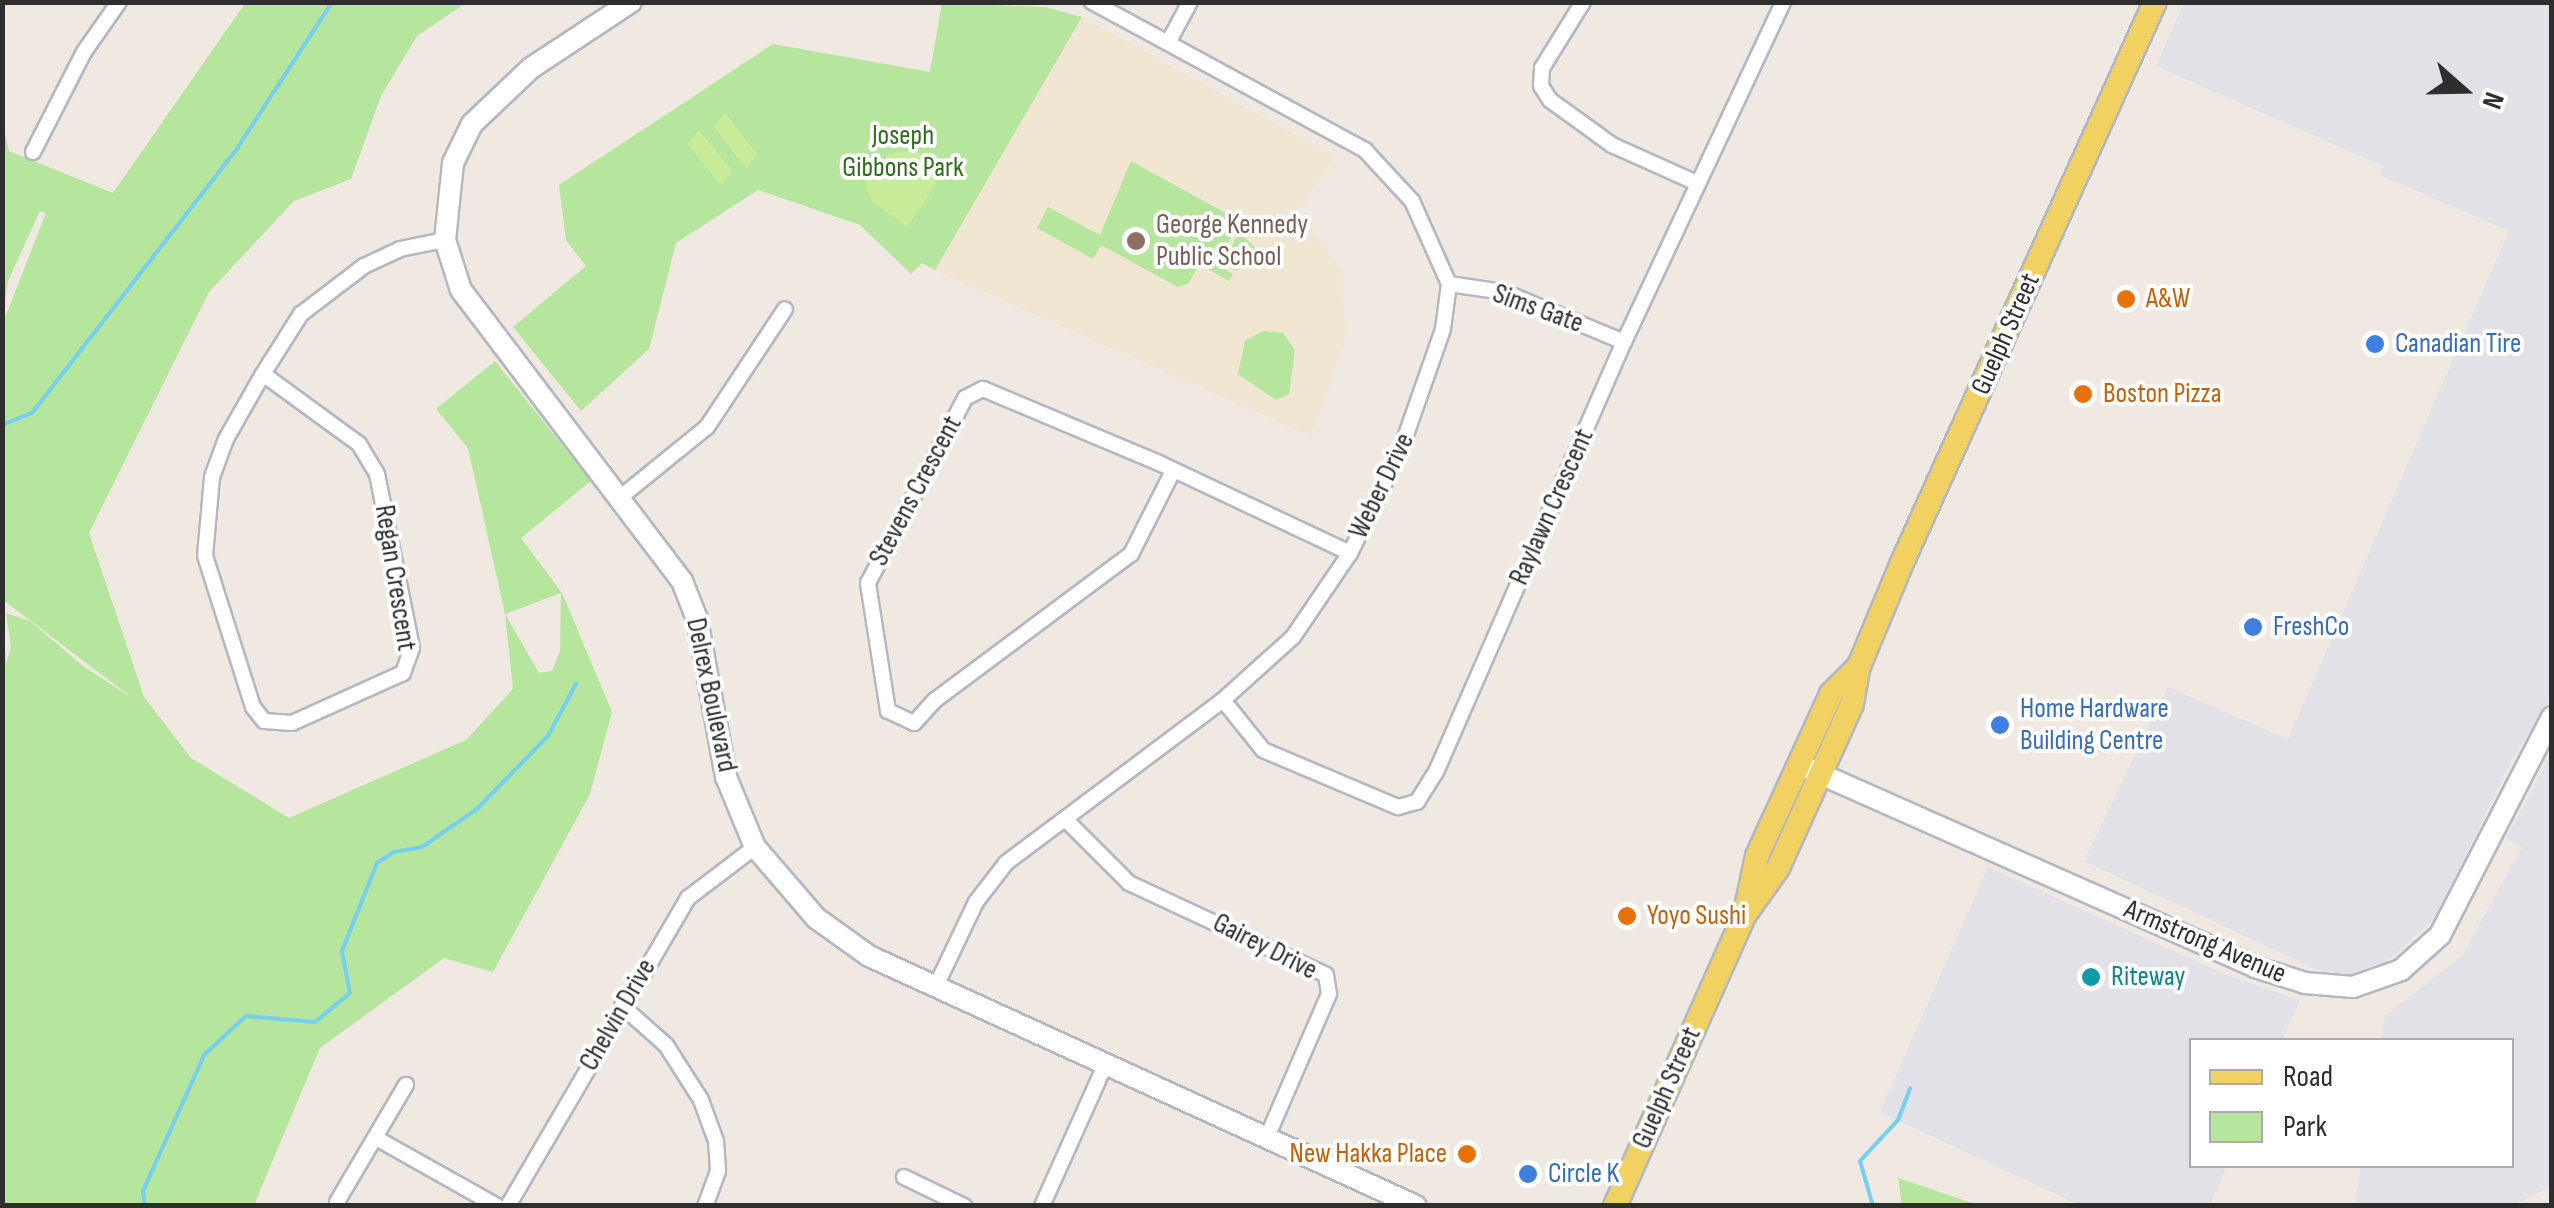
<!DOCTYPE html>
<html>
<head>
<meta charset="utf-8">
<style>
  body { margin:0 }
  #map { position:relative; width:2554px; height:1208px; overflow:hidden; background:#efe9e1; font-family:"Sofia Sans Condensed",sans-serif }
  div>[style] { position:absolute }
  .industrial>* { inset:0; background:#e3e1e8 }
  .education>* { inset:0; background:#f0e6d1 }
  .green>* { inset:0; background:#b6e59e }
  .pitch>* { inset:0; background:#c9ec9a }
  .stream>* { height:4px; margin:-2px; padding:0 2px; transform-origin:2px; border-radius:2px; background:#75cff0 }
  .roads { filter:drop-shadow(2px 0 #b4b7c1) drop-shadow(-2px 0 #b4b7c1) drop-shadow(0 2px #b4b7c1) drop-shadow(0 -2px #b4b7c1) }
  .street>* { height:14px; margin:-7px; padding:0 7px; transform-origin:7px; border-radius:7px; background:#fff }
  .secondary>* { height:20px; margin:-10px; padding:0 10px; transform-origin:10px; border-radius:10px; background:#fff }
  .primary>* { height:22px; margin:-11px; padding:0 11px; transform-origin:11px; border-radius:11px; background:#f2d163 }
  .dots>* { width:28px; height:28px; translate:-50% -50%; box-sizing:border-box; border:5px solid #fff; border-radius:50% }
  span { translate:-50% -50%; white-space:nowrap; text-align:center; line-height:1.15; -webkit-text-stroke:8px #fff; paint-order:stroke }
  .park-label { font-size:28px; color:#2c6e1b }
  .education-label { font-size:28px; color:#785e54 }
  .left { translate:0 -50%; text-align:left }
  .food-label { font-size:28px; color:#c56008 }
  .right { translate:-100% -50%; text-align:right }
  .street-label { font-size:28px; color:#2e2e2e }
  .shop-label { font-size:28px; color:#366cbe }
  .culture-label { font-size:28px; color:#0d838f }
  .frame { position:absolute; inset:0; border:5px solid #2e2e2e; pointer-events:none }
  .legend { position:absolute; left:2189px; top:1038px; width:325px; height:130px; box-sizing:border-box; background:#fff; border:2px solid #ababab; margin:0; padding:12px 18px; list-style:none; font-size:30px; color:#2e2e2e }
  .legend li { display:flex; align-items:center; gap:20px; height:50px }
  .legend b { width:50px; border:2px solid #ababab }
  .north { position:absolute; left:2414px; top:40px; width:100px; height:100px; -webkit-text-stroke:8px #fff; paint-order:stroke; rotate:110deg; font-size:28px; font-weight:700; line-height:40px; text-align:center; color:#2e2e2e }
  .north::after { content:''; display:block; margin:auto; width:35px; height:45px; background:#2e2e2e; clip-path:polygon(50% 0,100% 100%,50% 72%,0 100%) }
</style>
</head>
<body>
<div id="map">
  <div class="industrial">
    <div style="clip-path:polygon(2184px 3px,2551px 3px,2551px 700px,2513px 757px,2436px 917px,2388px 961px,2335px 978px,2084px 861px,2168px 687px,2288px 739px,2509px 231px,2380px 175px,2383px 166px,2156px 66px)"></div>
    <div style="clip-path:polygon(2551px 755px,2551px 1187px,2512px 1205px,2355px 1205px,2361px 1166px,2512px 1166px,2512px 1040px,2381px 1040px,2385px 1016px,2462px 956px,2522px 847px,2506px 838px)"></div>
    <div style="clip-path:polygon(1988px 867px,2224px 974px,2300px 1000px,2282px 1040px,2192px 1040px,2192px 1166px,2227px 1166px,2210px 1205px,2079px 1205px,1880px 1112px)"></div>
  </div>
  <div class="education">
    <div style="clip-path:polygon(1082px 17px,1335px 157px,1298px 212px,1342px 270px,1345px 340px,1311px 436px,935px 270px)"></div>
  </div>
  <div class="green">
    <div style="clip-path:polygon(evenodd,246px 2px,466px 3px,417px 36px,381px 96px,351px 179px,294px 201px,209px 292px,89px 533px,144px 697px,191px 758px,289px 818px,466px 740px,513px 689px,505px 614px,468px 448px,436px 409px,495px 361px,591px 481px,521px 538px,562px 593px,612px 712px,590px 794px,493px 972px,444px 958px,320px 1048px,254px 1205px,3px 1205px,3px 619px,6px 664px,11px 646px,6px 613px,30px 621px,83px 666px,134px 699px,3px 600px,3px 323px,46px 213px,40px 211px,8px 281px,3px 313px,3px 126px,9px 151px,113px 193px,246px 2px,561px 593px,560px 651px,552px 671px,539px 673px,505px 614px,561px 593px)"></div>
    <div style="clip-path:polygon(942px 3px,1045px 7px,1082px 17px,935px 270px,922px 263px,911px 274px,860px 225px,758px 190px,676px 243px,649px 349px,581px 411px,513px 327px,586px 266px,566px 240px,559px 185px,773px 44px,930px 72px)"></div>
    <div style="clip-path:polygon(1131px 161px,1240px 221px,1217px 264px,1233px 274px,1229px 281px,1199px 264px,1189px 283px,1178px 287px,1101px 245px,1093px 259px,1037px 228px,1048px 207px,1100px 235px)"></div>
    <div style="clip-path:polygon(1239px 232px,1257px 249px,1237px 271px,1228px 267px,1228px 253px)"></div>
    <div style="clip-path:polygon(1263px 331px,1283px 333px,1295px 350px,1289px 394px,1276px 400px,1238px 374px,1245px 341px)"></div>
    <div style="clip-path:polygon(1898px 1178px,1978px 1205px,1902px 1205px)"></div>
  </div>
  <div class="pitch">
    <div style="clip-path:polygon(725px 113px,757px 154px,747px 169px,714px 127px)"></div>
    <div style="clip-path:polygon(699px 130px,732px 171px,721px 186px,688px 144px)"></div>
    <div style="clip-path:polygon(912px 151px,925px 156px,936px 184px,907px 227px,873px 202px,865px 185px,871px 169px,891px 153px)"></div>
  </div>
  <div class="stream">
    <div style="left:2px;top:425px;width:32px;rotate:-22deg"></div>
    <div style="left:32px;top:413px;width:336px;rotate:-52.2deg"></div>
    <div style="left:238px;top:147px;width:173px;rotate:-57deg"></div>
    <div style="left:145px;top:1206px;width:15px;rotate:-98deg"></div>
    <div style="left:143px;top:1191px;width:149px;rotate:-65.8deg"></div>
    <div style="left:204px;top:1055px;width:57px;rotate:-42.9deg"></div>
    <div style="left:246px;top:1016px;width:69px;rotate:5deg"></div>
    <div style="left:315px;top:1022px;width:45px;rotate:-39.6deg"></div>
    <div style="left:350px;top:993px;width:43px;rotate:-100.8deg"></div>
    <div style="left:342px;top:951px;width:95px;rotate:-68.3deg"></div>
    <div style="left:377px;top:863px;width:20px;rotate:-33deg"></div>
    <div style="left:394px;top:852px;width:28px;rotate:-10deg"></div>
    <div style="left:422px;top:847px;width:67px;rotate:-34.6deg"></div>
    <div style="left:477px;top:809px;width:102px;rotate:-45.8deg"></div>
    <div style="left:548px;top:736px;width:59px;rotate:-61.7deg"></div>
    <div style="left:1873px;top:1206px;width:47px;rotate:-106.1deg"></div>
    <div style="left:1860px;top:1161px;width:56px;rotate:-47.2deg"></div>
    <div style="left:1898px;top:1120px;width:34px;rotate:-69deg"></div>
  </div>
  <div class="roads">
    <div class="street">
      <div style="left:1583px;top:2px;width:78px;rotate:121.8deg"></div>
      <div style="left:1542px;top:68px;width:18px;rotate:93deg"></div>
      <div style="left:1541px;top:86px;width:17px;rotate:57deg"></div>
      <div style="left:1550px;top:100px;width:77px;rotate:36deg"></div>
      <div style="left:1612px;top:145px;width:93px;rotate:24.1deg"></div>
      <div style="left:1169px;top:41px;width:44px;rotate:-61.7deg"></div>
      <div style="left:33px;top:152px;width:112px;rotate:-63deg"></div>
      <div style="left:84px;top:52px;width:61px;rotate:-55deg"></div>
      <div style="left:1449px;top:284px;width:56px;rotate:8.3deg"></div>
      <div style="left:1504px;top:292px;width:130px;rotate:22.6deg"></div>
      <div style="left:263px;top:374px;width:119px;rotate:36.1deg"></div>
      <div style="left:359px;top:444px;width:35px;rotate:59deg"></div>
      <div style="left:377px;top:474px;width:177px;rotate:78.6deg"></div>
      <div style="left:412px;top:648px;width:27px;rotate:110deg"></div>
      <div style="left:403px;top:673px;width:122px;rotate:155.8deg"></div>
      <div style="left:292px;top:723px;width:28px;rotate:-176deg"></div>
      <div style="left:264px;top:721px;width:18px;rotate:-128deg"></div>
      <div style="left:253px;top:707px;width:158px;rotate:-107.6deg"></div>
      <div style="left:205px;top:556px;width:79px;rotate:-84.9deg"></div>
      <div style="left:212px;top:477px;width:40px;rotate:-69.8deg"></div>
      <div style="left:226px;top:439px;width:75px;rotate:-60.4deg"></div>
      <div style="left:263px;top:374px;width:71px;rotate:-57.7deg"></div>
      <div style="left:301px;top:314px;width:79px;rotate:-37.3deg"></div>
      <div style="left:364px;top:266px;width:40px;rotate:-25deg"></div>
      <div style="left:400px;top:249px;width:46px;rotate:-11.3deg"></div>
      <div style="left:1173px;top:471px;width:93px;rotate:116.8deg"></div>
      <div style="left:1131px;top:554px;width:244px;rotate:143.3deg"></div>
      <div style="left:935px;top:700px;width:31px;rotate:132deg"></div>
      <div style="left:914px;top:723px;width:29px;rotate:-155deg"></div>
      <div style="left:888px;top:711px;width:130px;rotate:-98.9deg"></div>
      <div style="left:868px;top:583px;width:209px;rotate:-62.3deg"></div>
      <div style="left:965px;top:398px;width:20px;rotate:-27deg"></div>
      <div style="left:983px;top:389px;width:191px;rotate:22.8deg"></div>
      <div style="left:1159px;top:463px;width:211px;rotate:25.2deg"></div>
      <div style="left:622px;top:496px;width:109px;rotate:-39.1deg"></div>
      <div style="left:707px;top:427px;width:141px;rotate:-56.5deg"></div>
      <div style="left:1223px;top:700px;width:64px;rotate:51.3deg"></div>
      <div style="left:1263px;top:750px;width:147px;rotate:22.9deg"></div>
      <div style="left:1398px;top:807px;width:20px;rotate:-15deg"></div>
      <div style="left:1417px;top:802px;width:36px;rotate:-58deg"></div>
      <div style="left:1436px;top:772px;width:469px;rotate:-66.4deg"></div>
      <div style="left:1624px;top:342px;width:375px;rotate:-64.9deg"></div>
      <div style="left:1066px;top:820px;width:89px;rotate:45deg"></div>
      <div style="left:1129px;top:883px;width:217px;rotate:25deg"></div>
      <div style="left:1326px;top:975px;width:19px;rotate:81deg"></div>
      <div style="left:1329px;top:994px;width:154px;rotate:113.4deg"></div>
      <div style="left:935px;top:988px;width:95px;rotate:-64.5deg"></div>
      <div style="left:976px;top:902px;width:49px;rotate:-52.4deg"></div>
      <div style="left:1006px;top:863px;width:271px;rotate:-36.9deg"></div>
      <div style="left:1223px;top:700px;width:94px;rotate:-42deg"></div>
      <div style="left:1293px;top:637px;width:102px;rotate:-55.8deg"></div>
      <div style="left:1350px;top:553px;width:113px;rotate:-63.7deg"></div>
      <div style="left:1400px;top:452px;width:130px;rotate:-70.7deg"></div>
      <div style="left:1443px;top:329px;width:45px;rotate:-82.4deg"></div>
      <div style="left:1449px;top:284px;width:91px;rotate:-114deg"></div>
      <div style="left:1412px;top:201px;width:69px;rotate:-132.7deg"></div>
      <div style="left:1365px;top:150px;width:311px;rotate:-151.5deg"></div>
      <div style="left:622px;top:1006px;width:59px;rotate:41.6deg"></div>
      <div style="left:666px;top:1045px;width:65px;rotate:57.5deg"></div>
      <div style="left:701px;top:1100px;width:44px;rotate:69.9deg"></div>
      <div style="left:716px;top:1141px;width:30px;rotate:86deg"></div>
      <div style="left:718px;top:1171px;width:37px;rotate:110deg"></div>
      <div style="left:376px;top:1138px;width:139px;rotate:29.3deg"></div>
      <div style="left:904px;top:1177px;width:67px;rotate:25.8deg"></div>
      <div style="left:337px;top:1202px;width:136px;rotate:-59.5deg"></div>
      <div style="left:508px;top:1206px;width:357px;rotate:-59.7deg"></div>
      <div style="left:688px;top:898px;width:84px;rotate:-37.3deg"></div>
      <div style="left:1042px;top:1206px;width:157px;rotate:-65.9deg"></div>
    </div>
    <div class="secondary">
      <div style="left:631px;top:2px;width:120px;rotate:146.6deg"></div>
      <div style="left:531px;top:68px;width:81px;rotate:136.5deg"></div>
      <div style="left:472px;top:124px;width:43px;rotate:116deg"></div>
      <div style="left:453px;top:163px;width:77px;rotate:95.9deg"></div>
      <div style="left:445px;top:240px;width:52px;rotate:72.3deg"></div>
      <div style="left:461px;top:290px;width:365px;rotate:52.8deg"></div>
      <div style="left:682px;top:581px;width:41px;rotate:68.5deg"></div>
      <div style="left:697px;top:619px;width:161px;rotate:79.6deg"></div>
      <div style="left:726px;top:777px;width:76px;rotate:67.5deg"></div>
      <div style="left:755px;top:847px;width:94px;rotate:49.3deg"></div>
      <div style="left:816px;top:918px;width:65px;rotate:35.6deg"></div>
      <div style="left:869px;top:956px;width:601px;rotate:24.56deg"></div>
      <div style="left:1809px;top:769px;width:488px;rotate:23.9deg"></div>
      <div style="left:2255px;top:967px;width:52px;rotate:17.7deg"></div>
      <div style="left:2305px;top:983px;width:48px;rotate:4.8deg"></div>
      <div style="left:2353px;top:987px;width:51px;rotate:-19.5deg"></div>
      <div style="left:2401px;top:970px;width:52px;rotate:-41.9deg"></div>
      <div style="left:2440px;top:935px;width:245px;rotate:-62.8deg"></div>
    </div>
    <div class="primary">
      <div style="left:1747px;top:903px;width:48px;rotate:-78deg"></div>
      <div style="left:1757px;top:856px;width:178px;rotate:-65.4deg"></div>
      <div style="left:1831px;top:694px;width:40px;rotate:-45deg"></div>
      <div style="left:1615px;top:1206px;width:317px;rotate:-66deg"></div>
      <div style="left:1744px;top:916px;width:59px;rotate:-54.7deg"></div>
      <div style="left:1778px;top:868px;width:180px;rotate:-65.7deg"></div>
      <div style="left:1852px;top:704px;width:39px;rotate:-80deg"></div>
      <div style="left:1859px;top:666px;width:109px;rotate:-67.4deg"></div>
      <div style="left:1901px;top:565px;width:618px;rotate:-65.72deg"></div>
    </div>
  </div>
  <div class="dots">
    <div style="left:1136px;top:241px;background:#8d6e63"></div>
    <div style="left:2126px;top:299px;background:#e8710a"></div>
    <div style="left:2375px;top:344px;background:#3f7fe0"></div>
    <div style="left:2083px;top:394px;background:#e8710a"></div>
    <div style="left:2253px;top:627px;background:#3f7fe0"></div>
    <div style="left:2000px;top:725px;background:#3f7fe0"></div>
    <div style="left:1627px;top:916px;background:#e8710a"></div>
    <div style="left:2091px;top:977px;background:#0f9aa8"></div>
    <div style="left:1467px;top:1154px;background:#e8710a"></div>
    <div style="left:1528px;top:1174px;background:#3f7fe0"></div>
  </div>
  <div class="park-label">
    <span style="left:903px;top:152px">Joseph<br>Gibbons Park</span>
  </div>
  <div class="education-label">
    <span class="left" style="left:1156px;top:241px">George Kennedy<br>Public School</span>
  </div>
  <div class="food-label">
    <span class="left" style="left:2146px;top:299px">A&amp;W</span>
    <span class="left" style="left:2103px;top:394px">Boston Pizza</span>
    <span class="left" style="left:1647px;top:916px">Yoyo Sushi</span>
    <span class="right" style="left:1447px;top:1154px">New Hakka Place</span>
  </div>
  <div class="street-label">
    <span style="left:1538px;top:309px;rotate:20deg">Sims Gate</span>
    <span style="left:2006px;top:334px;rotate:-66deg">Guelph Street</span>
    <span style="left:1382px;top:486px;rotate:-64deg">Weber Drive</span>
    <span style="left:916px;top:491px;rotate:-62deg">Stevens Crescent</span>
    <span style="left:1552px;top:507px;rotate:-66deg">Raylawn Crescent</span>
    <span style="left:395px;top:578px;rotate:81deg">Regan Crescent</span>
    <span style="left:711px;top:695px;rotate:78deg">Delrex Boulevard</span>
    <span style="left:2205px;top:942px;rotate:23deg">Armstrong Avenue</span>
    <span style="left:1265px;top:947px;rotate:27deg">Gairey Drive</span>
    <span style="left:618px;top:1015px;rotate:-60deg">Chelvin Drive</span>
    <span style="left:1667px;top:1088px;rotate:-66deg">Guelph Street</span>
  </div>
  <div class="shop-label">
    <span class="left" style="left:2395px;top:344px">Canadian Tire</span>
    <span class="left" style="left:2273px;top:627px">FreshCo</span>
    <span class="left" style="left:2020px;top:725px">Home Hardware<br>Building Centre</span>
    <span class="left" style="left:1548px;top:1174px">Circle K</span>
  </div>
  <div class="culture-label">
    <span class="left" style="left:2111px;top:977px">Riteway</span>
  </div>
  <div class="frame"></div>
  <ul class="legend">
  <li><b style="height:12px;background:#f2d163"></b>Road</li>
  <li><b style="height:28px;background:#b6e59e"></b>Park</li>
  </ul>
  <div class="north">N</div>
</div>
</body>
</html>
